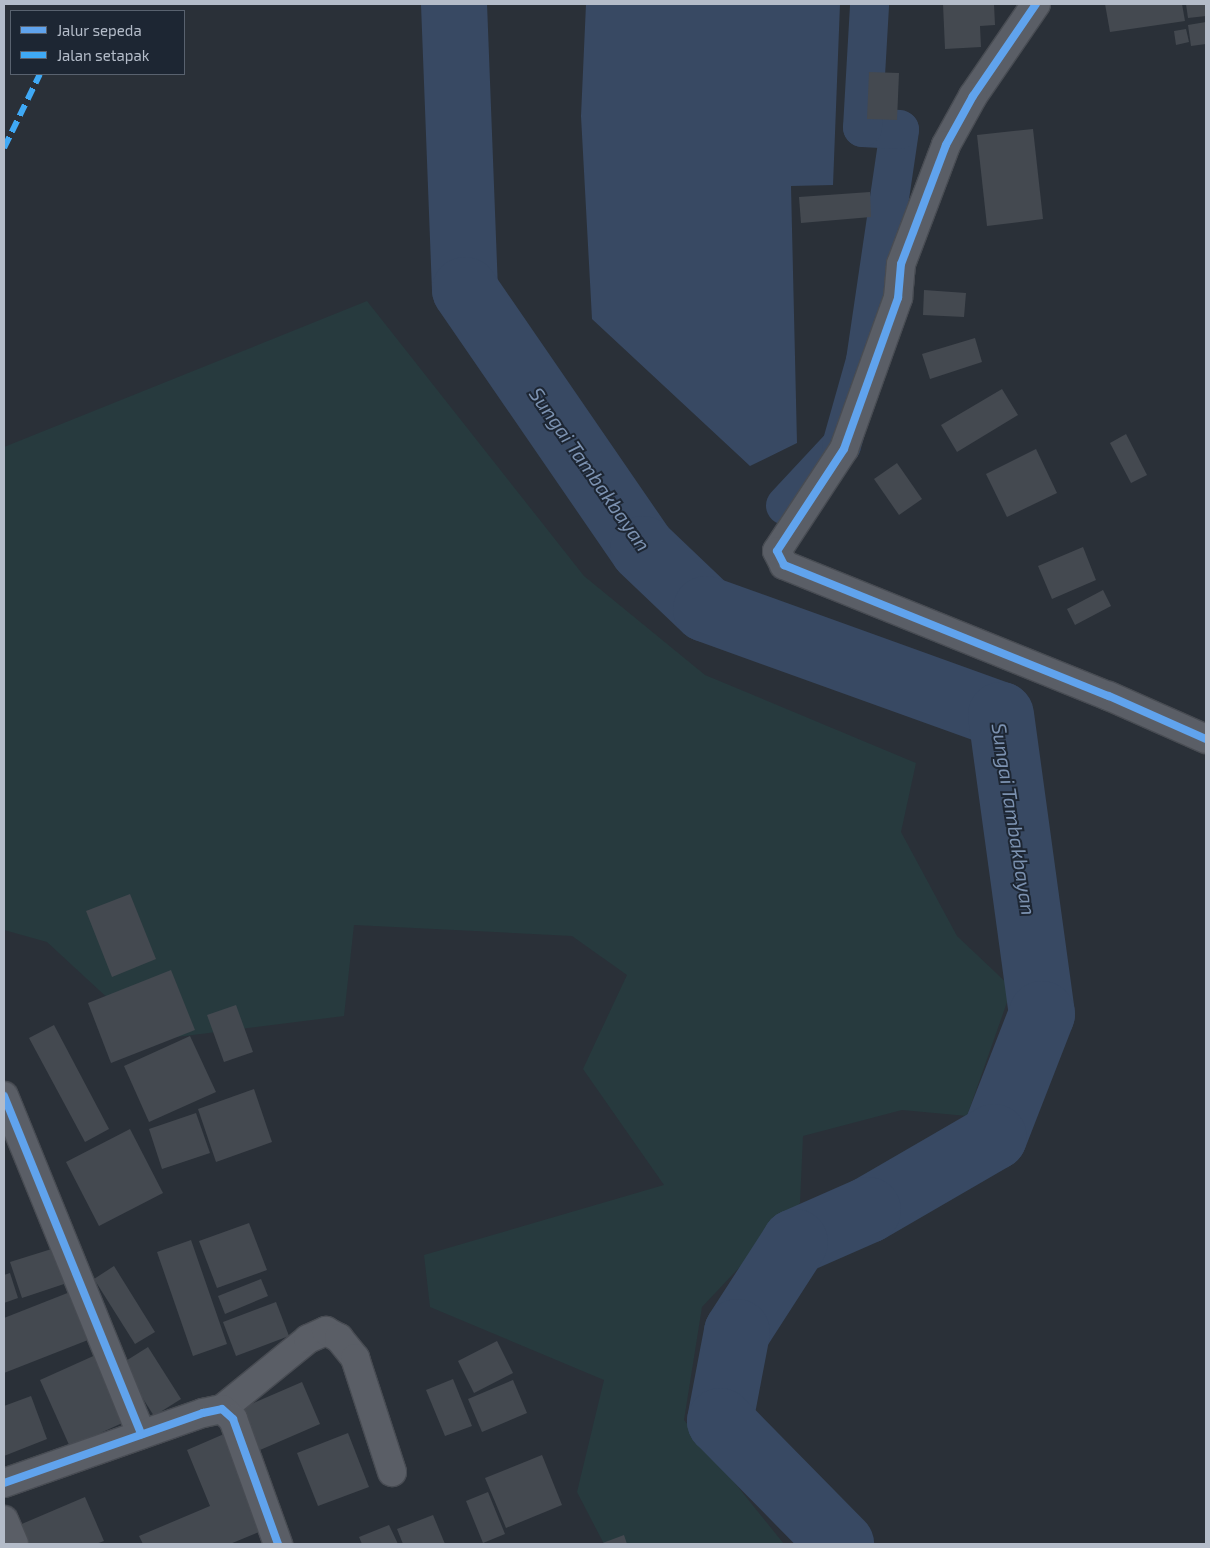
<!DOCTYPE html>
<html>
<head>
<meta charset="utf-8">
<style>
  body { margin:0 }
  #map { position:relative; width:1210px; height:1548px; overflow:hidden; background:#2a3038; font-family:"Exo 2",sans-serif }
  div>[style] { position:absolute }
  .green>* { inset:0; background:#273a3e }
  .water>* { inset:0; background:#384963 }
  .canal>* { height:39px; margin:-19.5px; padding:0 19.5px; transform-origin:19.5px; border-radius:19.5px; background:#384963 }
  .river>* { height:66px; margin:-33px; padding:0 33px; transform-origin:33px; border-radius:33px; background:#384963 }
  .building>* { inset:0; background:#444950 }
  .roads { filter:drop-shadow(1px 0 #484c53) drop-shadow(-1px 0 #484c53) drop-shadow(0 1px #484c53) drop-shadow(0 -1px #484c53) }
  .minor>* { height:28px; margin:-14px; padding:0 14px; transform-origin:14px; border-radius:14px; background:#5a5e66 }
  .quiet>* { height:6px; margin-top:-3px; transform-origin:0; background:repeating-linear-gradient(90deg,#3fa9f5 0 12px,transparent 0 18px) }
  .cycleway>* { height:8px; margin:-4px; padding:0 4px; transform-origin:4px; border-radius:4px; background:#60a3ed }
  span { translate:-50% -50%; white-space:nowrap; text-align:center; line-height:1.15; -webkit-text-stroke:4px #1d2633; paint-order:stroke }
  .water-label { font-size:20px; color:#7c92b1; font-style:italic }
  .frame { position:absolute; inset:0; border:5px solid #b4bcc9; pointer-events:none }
  .legend { position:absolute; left:10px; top:10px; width:175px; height:65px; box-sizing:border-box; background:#1d2633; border:1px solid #59626f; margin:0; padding:6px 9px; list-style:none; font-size:15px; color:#b4bcc9 }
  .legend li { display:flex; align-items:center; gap:10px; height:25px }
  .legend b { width:25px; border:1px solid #59626f }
</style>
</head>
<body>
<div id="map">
  <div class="green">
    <div style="clip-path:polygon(367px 301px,584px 576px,705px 675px,916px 763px,901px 832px,957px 936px,1012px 988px,967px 1116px,902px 1110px,803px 1136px,800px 1203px,702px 1307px,684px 1420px,784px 1544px,604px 1544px,577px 1492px,604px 1380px,430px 1307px,424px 1255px,664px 1185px,583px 1069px,627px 975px,572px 936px,354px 925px,344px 1016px,153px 1040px,47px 942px,4px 930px,4px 447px)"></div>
  </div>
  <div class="water">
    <div style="clip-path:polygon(586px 4px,840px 4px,833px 185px,791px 186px,797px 443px,750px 466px,592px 319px,581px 116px)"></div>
  </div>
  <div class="canal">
    <div style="left:785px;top:505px;width:82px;rotate:-47deg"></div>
    <div style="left:841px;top:445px;width:88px;rotate:-74.2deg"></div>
    <div style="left:865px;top:360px;width:233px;rotate:-81.6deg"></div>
    <div style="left:899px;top:129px;width:37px;rotate:-177deg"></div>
    <div style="left:862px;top:127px;width:123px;rotate:-86.7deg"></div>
  </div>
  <div class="river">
    <div style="left:454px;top:4px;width:286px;rotate:87.8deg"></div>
    <div style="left:465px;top:290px;width:314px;rotate:55.5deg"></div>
    <div style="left:643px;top:549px;width:87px;rotate:43.6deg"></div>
    <div style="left:706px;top:609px;width:313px;rotate:19.8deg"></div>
    <div style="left:1001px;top:715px;width:302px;rotate:82.2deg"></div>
    <div style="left:1042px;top:1014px;width:132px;rotate:111.3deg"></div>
    <div style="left:994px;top:1137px;width:146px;rotate:149.9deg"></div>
    <div style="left:868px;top:1210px;width:80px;rotate:156.3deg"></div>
    <div style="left:795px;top:1242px;width:107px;rotate:122.8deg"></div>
    <div style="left:737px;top:1332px;width:91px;rotate:100.8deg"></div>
    <div style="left:720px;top:1421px;width:173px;rotate:45.5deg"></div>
  </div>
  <div class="building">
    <div style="clip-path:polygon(943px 4px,994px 4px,995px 25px,980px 26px,981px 47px,945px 49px)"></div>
    <div style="clip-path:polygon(1105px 4px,1182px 4px,1185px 21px,1110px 32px)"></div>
    <div style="clip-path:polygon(1186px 4px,1206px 4px,1206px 16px,1188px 18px)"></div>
    <div style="clip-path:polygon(1206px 22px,1206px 44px,1191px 46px,1188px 25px)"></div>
    <div style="clip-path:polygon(1186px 29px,1189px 42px,1176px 45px,1174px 31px)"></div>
    <div style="clip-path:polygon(869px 72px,899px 73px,897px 120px,867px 119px)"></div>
    <div style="clip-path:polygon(1033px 129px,1043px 219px,987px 226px,977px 135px)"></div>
    <div style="clip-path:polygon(870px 192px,871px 217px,801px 223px,799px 197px)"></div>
    <div style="clip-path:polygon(924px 290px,966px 293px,964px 317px,923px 315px)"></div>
    <div style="clip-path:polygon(975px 338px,982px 362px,930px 379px,922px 354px)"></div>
    <div style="clip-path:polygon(1002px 389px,1018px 415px,957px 452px,941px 425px)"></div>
    <div style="clip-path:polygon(1126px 434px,1147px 475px,1131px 483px,1110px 443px)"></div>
    <div style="clip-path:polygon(1036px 449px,1057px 493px,1007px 517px,986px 474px)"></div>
    <div style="clip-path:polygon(897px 463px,922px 499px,899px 515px,874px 479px)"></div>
    <div style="clip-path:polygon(1083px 547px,1096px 580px,1052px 599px,1038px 566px)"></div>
    <div style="clip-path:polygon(1103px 590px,1111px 606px,1075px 625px,1067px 609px)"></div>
    <div style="clip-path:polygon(130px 894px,156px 959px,112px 977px,86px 911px)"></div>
    <div style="clip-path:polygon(171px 970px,195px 1030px,111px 1063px,88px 1003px)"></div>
    <div style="clip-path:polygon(236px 1005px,253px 1052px,224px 1062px,207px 1015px)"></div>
    <div style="clip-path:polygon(54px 1025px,109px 1129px,85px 1142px,29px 1038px)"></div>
    <div style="clip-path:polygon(190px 1036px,216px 1092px,149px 1122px,124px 1066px)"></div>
    <div style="clip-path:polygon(254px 1089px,272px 1142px,216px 1162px,198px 1109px)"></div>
    <div style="clip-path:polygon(196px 1113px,210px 1153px,162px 1169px,149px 1129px)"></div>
    <div style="clip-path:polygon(130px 1129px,163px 1193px,99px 1226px,66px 1162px)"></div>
    <div style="clip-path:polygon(249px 1223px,267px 1270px,217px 1288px,199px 1241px)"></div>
    <div style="clip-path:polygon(191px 1240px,227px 1344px,193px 1356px,157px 1252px)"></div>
    <div style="clip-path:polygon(58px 1247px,76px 1280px,22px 1298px,10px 1262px)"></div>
    <div style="clip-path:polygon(114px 1266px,155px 1332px,135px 1344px,94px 1279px)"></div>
    <div style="clip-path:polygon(10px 1273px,18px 1298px,4px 1303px,4px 1275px)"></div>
    <div style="clip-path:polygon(261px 1279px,268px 1296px,225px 1314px,218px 1296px)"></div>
    <div style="clip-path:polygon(70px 1292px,88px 1340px,4px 1373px,4px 1318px)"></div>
    <div style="clip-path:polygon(276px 1302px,289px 1336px,236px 1356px,223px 1322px)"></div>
    <div style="clip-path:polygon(497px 1341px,513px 1373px,474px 1393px,458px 1361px)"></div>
    <div style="clip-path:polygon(148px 1347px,181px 1399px,154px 1416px,121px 1364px)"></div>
    <div style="clip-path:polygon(100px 1353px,131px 1419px,70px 1447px,40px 1380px)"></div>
    <div style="clip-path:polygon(453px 1379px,472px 1426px,445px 1436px,426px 1390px)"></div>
    <div style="clip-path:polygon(513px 1380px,527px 1413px,482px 1432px,468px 1399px)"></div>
    <div style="clip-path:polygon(302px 1382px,320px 1424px,260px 1450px,242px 1408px)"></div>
    <div style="clip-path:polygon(31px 1396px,47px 1439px,4px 1456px,4px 1406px)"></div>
    <div style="clip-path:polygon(348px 1433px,369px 1487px,318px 1506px,297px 1453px)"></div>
    <div style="clip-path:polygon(224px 1434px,264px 1530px,230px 1544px,143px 1544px,139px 1536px,210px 1506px,187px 1450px)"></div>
    <div style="clip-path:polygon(542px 1455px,562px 1505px,506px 1528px,485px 1478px)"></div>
    <div style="clip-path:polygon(488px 1492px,505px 1534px,483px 1543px,466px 1501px)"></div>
    <div style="clip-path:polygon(85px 1497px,104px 1541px,96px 1544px,25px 1544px,17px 1526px)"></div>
    <div style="clip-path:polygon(433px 1515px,445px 1544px,403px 1544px,397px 1529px)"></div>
    <div style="clip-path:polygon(389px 1525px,398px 1544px,362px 1544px,359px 1537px)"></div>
    <div style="clip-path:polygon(624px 1535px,627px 1544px,600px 1544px)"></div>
  </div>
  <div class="roads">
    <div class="minor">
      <div style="left:1036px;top:4px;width:112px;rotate:124.4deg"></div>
      <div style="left:973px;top:96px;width:56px;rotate:118.9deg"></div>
      <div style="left:946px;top:145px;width:127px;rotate:110.7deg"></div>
      <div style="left:901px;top:264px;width:34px;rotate:95deg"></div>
      <div style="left:898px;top:298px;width:160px;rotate:109.7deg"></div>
      <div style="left:844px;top:449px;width:122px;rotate:123.3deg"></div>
      <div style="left:777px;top:551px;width:16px;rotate:63deg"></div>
      <div style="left:784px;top:565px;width:350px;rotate:22deg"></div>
      <div style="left:1109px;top:696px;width:106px;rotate:23.9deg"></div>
      <div style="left:4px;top:1096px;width:365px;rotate:67.9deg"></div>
      <div style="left:222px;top:1409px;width:111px;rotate:-39.1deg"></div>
      <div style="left:308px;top:1339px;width:20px;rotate:-24deg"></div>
      <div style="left:326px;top:1331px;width:15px;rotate:28deg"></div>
      <div style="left:339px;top:1338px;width:26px;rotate:51deg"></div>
      <div style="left:355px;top:1358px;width:120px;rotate:72deg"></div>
      <div style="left:4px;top:1483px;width:211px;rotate:-19.4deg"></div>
      <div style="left:203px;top:1413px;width:19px;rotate:-12deg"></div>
      <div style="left:222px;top:1409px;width:15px;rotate:42deg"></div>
      <div style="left:233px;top:1419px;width:133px;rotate:70.2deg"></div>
      <div style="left:4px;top:1520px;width:26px;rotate:67deg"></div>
    </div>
  </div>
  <div class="quiet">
    <div style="left:4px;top:148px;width:82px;rotate:-64.1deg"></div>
  </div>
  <div class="cycleway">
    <div style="left:1036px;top:4px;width:112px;rotate:124.4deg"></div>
    <div style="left:973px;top:96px;width:56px;rotate:118.9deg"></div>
    <div style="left:946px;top:145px;width:127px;rotate:110.7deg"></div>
    <div style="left:901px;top:264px;width:34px;rotate:95deg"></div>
    <div style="left:898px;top:298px;width:160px;rotate:109.7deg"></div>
    <div style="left:844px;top:449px;width:122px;rotate:123.3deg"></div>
    <div style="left:777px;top:551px;width:16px;rotate:63deg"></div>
    <div style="left:784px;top:565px;width:350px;rotate:22deg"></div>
    <div style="left:1109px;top:696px;width:106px;rotate:23.9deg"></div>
    <div style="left:4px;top:1096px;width:365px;rotate:67.9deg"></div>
    <div style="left:4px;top:1483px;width:211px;rotate:-19.4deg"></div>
    <div style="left:203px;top:1413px;width:19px;rotate:-12deg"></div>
    <div style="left:222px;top:1409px;width:15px;rotate:42deg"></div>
    <div style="left:233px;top:1419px;width:133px;rotate:70.2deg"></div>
  </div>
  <div class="water-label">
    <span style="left:590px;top:469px;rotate:55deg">Sungai Tambakbayan</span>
    <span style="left:1014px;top:819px;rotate:81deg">Sungai Tambakbayan</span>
  </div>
  <div class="frame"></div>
  <ul class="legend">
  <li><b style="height:6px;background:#60a3ed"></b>Jalur sepeda</li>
  <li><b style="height:6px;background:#3fa9f5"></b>Jalan setapak</li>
  </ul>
</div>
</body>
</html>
